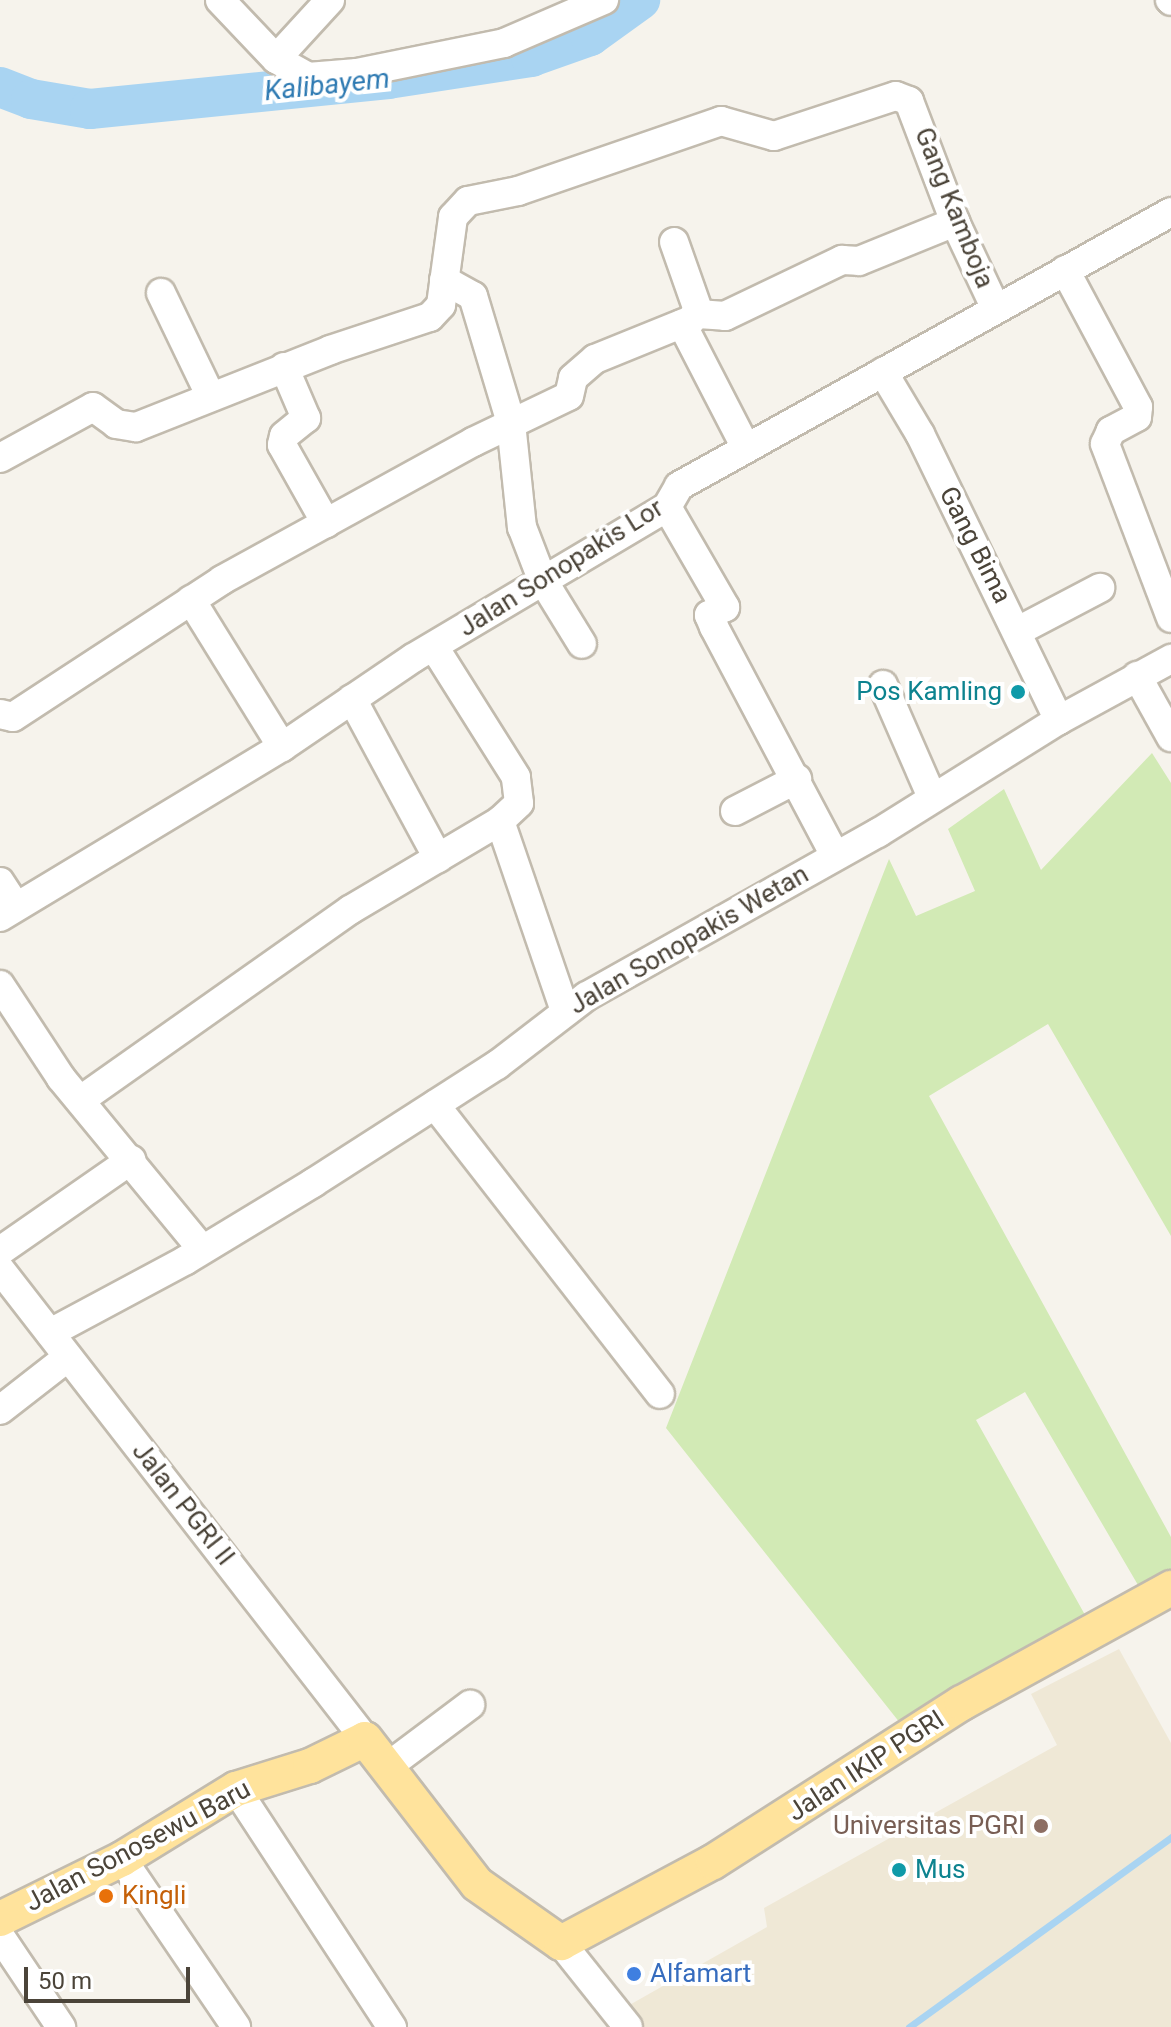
<!DOCTYPE html>
<html>
<head>
<meta charset="utf-8">
<style>
  body { margin:0 }
  #map { position:relative; width:1171px; height:2027px; overflow:hidden; background:#f6f3ec; font-family:Roboto,sans-serif }
  div>[style] { position:absolute }
  .education>* { inset:0; background:#efe8d6 }
  .green>* { inset:0; background:#d2eab5 }
  .stream>* { height:7px; margin:-3.5px; padding:0 3.5px; transform-origin:3.5px; border-radius:3.5px; background:#a9d4f2 }
  .river>* { height:40px; margin:-20px; padding:0 20px; transform-origin:20px; border-radius:20px; background:#a9d4f2 }
  .roads { filter:drop-shadow(2px 0 #c2bbae) drop-shadow(-2px 0 #c2bbae) drop-shadow(0 2px #c2bbae) drop-shadow(0 -2px #c2bbae) }
  .minor>* { height:28px; margin:-14px; padding:0 14px; transform-origin:14px; border-radius:14px; background:#fff }
  .major>* { height:34px; margin:-17px; padding:0 17px; transform-origin:17px; border-radius:17px; background:#ffe39c }
  .dots>* { width:22px; height:22px; translate:-50% -50%; box-sizing:border-box; border:4px solid #fff; border-radius:50% }
  span { translate:-50% -50%; white-space:nowrap; text-align:center; line-height:1.15; -webkit-text-stroke:8px #fff; paint-order:stroke }
  .street-label { font-size:26px; color:#4b4439 }
  .culture-label { font-size:26px; color:#0d838f }
  .right { translate:-100% -50%; text-align:right }
  .left { translate:0 -50%; text-align:left }
  .education-label { font-size:26px; color:#785e54 }
  .food-label { font-size:26px; color:#c56008 }
  .shop-label { font-size:26px; color:#366cbe }
  .water-label { font-size:28px; color:#2e7ab2; font-style:italic }
  .scale { position:absolute; left:24px; top:1967px; width:166px; height:36px; box-sizing:border-box; border:4px solid #4b4439; border-top:0; padding-left:10px; font-size:24px; line-height:28px; white-space:nowrap; color:#4b4439; -webkit-text-stroke:6px #fff; paint-order:stroke }
</style>
</head>
<body>
<div id="map">
  <div class="education">
    <div style="clip-path:polygon(1119px 1649px,1171px 1743px,1171px 2027px,620px 2027px,610px 2016px,767px 1927px,764px 1908px,1057px 1745px,1031px 1694px)"></div>
  </div>
  <div class="green">
    <div style="clip-path:polygon(1152px 753px,1171px 783px,1171px 1236px,1048px 1024px,929px 1096px,1171px 1537px,1171px 1584px,1145px 1597px,1025px 1392px,976px 1420px,1094px 1631px,904px 1728px,666px 1428px,889px 859px,916px 916px,975px 891px,948px 829px,1004px 789px,1041px 870px)"></div>
  </div>
  <div class="stream">
    <div style="left:909px;top:2027px;width:324px;rotate:-35.9deg"></div>
  </div>
  <div class="river">
    <div style="left:0;top:87px;width:33px;rotate:21deg"></div>
    <div style="left:31px;top:99px;width:60px;rotate:9.6deg"></div>
    <div style="left:90px;top:109px;width:300px;rotate:-5.7deg"></div>
    <div style="left:388px;top:79px;width:145px;rotate:-8.7deg"></div>
    <div style="left:531px;top:57px;width:63px;rotate:-19.6deg"></div>
    <div style="left:590px;top:36px;width:62px;rotate:-35.8deg"></div>
  </div>
  <div class="roads">
    <div class="minor">
      <div style="left:220px;top:0;width:81px;rotate:46.5deg"></div>
      <div style="left:276px;top:59px;width:37px;rotate:29deg"></div>
      <div style="left:308px;top:77px;width:49px;rotate:-4.7deg"></div>
      <div style="left:357px;top:73px;width:150px;rotate:-11.5deg"></div>
      <div style="left:504px;top:43px;width:109px;rotate:-23.3deg"></div>
      <div style="left:1170px;top:0;width:1px;rotate:45deg"></div>
      <div style="left:276px;top:59px;width:80px;rotate:-47.5deg"></div>
      <div style="left:1065px;top:270px;width:155px;rotate:61.9deg"></div>
      <div style="left:1138px;top:407px;width:10px;rotate:96deg"></div>
      <div style="left:1137px;top:417px;width:30px;rotate:152deg"></div>
      <div style="left:1111px;top:431px;width:14px;rotate:115deg"></div>
      <div style="left:1105px;top:444px;width:186px;rotate:69.2deg"></div>
      <div style="left:444px;top:280px;width:33px;rotate:29deg"></div>
      <div style="left:473px;top:296px;width:133px;rotate:73.3deg"></div>
      <div style="left:511px;top:423px;width:105px;rotate:84deg"></div>
      <div style="left:522px;top:527px;width:56px;rotate:69deg"></div>
      <div style="left:542px;top:579px;width:76px;rotate:58.4deg"></div>
      <div style="left:161px;top:293px;width:115px;rotate:64.3deg"></div>
      <div style="left:698px;top:314px;width:27px;rotate:4deg"></div>
      <div style="left:725px;top:316px;width:130px;rotate:-25.6deg"></div>
      <div style="left:842px;top:260px;width:17px;rotate:3deg"></div>
      <div style="left:859px;top:261px;width:104px;rotate:-22.1deg"></div>
      <div style="left:682px;top:324px;width:140px;rotate:62.7deg"></div>
      <div style="left:284px;top:367px;width:56px;rotate:66.7deg"></div>
      <div style="left:306px;top:418px;width:28px;rotate:141deg"></div>
      <div style="left:284px;top:436px;width:9px;rotate:103deg"></div>
      <div style="left:282px;top:445px;width:90px;rotate:60.6deg"></div>
      <div style="left:883px;top:372px;width:72px;rotate:59.2deg"></div>
      <div style="left:920px;top:434px;width:318px;rotate:64.1deg"></div>
      <div style="left:0;top:458px;width:106px;rotate:-28.7deg"></div>
      <div style="left:93px;top:407px;width:29px;rotate:36deg"></div>
      <div style="left:116px;top:424px;width:20px;rotate:9deg"></div>
      <div style="left:136px;top:427px;width:209px;rotate:-21.6deg"></div>
      <div style="left:330px;top:350px;width:105px;rotate:-18.3deg"></div>
      <div style="left:430px;top:317px;width:16px;rotate:-47deg"></div>
      <div style="left:441px;top:305px;width:89px;rotate:-82.2deg"></div>
      <div style="left:453px;top:217px;width:22px;rotate:-47deg"></div>
      <div style="left:468px;top:201px;width:51px;rotate:-11.3deg"></div>
      <div style="left:518px;top:191px;width:215px;rotate:-19deg"></div>
      <div style="left:721px;top:121px;width:55px;rotate:15.8deg"></div>
      <div style="left:774px;top:136px;width:128px;rotate:-18.2deg"></div>
      <div style="left:896px;top:96px;width:14px;rotate:21deg"></div>
      <div style="left:909px;top:101px;width:129px;rotate:69.2deg"></div>
      <div style="left:955px;top:222px;width:96px;rotate:64.8deg"></div>
      <div style="left:667px;top:507px;width:116px;rotate:59.9deg"></div>
      <div style="left:725px;top:607px;width:18px;rotate:153deg"></div>
      <div style="left:709px;top:615px;width:13px;rotate:67deg"></div>
      <div style="left:714px;top:627px;width:259px;rotate:62.1deg"></div>
      <div style="left:191px;top:600px;width:173px;rotate:58.2deg"></div>
      <div style="left:1018px;top:631px;width:93px;rotate:-27.7deg"></div>
      <div style="left:1137px;top:676px;width:70px;rotate:60.9deg"></div>
      <div style="left:883px;top:685px;width:122px;rotate:66.4deg"></div>
      <div style="left:352px;top:699px;width:181px;rotate:61.6deg"></div>
      <div style="left:0;top:714px;width:13px;rotate:13deg"></div>
      <div style="left:13px;top:717px;width:250px;rotate:-33.2deg"></div>
      <div style="left:222px;top:580px;width:286px;rotate:-28.8deg"></div>
      <div style="left:473px;top:442px;width:106px;rotate:-25.6deg"></div>
      <div style="left:569px;top:396px;width:18px;rotate:-77deg"></div>
      <div style="left:573px;top:378px;width:29px;rotate:-41deg"></div>
      <div style="left:595px;top:359px;width:104px;rotate:-22.1deg"></div>
      <div style="left:691px;top:320px;width:12px;rotate:-55deg"></div>
      <div style="left:698px;top:310px;width:72px;rotate:-109.4deg"></div>
      <div style="left:735px;top:811px;width:70px;rotate:-27.3deg"></div>
      <div style="left:500px;top:821px;width:201px;rotate:71.1deg"></div>
      <div style="left:0;top:882px;width:27px;rotate:57deg"></div>
      <div style="left:0;top:917px;width:329px;rotate:-31.1deg"></div>
      <div style="left:282px;top:747px;width:158px;rotate:-34.2deg"></div>
      <div style="left:413px;top:658px;width:295px;rotate:-30.7deg"></div>
      <div style="left:667px;top:507px;width:24px;rotate:-60deg"></div>
      <div style="left:679px;top:486px;width:563px;rotate:-29.11deg"></div>
      <div style="left:0;top:985px;width:111px;rotate:56.7deg"></div>
      <div style="left:61px;top:1078px;width:222px;rotate:50.5deg"></div>
      <div style="left:82px;top:1099px;width:328px;rotate:-35.2deg"></div>
      <div style="left:350px;top:910px;width:174px;rotate:-30.7deg"></div>
      <div style="left:500px;top:821px;width:26px;rotate:-43deg"></div>
      <div style="left:519px;top:803px;width:26px;rotate:-97deg"></div>
      <div style="left:516px;top:777px;width:154px;rotate:-122.2deg"></div>
      <div style="left:435px;top:1105px;width:366px;rotate:52.1deg"></div>
      <div style="left:0;top:1251px;width:160px;rotate:-34.8deg"></div>
      <div style="left:0;top:1269px;width:595px;rotate:52.17deg"></div>
      <div style="left:50px;top:1333px;width:154px;rotate:-28.2deg"></div>
      <div style="left:186px;top:1260px;width:149px;rotate:-31.2deg"></div>
      <div style="left:313px;top:1183px;width:219px;rotate:-32.7deg"></div>
      <div style="left:497px;top:1065px;width:113px;rotate:-37.5deg"></div>
      <div style="left:587px;top:996px;width:334px;rotate:-29.3deg"></div>
      <div style="left:878px;top:833px;width:213px;rotate:-32deg"></div>
      <div style="left:1059px;top:720px;width:128px;rotate:-28.6deg"></div>
      <div style="left:0;top:1410px;width:86px;rotate:-37.9deg"></div>
      <div style="left:387px;top:1767px;width:104px;rotate:-36.8deg"></div>
      <div style="left:236px;top:1789px;width:285px;rotate:56.8deg"></div>
      <div style="left:122px;top:1859px;width:203px;rotate:55.8deg"></div>
      <div style="left:0;top:1936px;width:110px;rotate:56.2deg"></div>
      <div style="left:561px;top:1943px;width:107px;rotate:51.4deg"></div>
    </div>
    <div class="major">
      <div style="left:0;top:1919px;width:136px;rotate:-26.2deg"></div>
      <div style="left:122px;top:1859px;width:134px;rotate:-31.6deg"></div>
      <div style="left:236px;top:1789px;width:77px;rotate:-17.3deg"></div>
      <div style="left:310px;top:1766px;width:61px;rotate:-26.1deg"></div>
      <div style="left:365px;top:1739px;width:183px;rotate:52.3deg"></div>
      <div style="left:477px;top:1884px;width:103px;rotate:35.1deg"></div>
      <div style="left:561px;top:1943px;width:172px;rotate:-28.1deg"></div>
      <div style="left:713px;top:1862px;width:295px;rotate:-32.6deg"></div>
      <div style="left:962px;top:1703px;width:239px;rotate:-28.8deg"></div>
    </div>
  </div>
  <div class="dots">
    <div style="left:1018px;top:692px;background:#0f9aa8"></div>
    <div style="left:1041px;top:1826px;background:#8d6e63"></div>
    <div style="left:899px;top:1870px;background:#0f9aa8"></div>
    <div style="left:106px;top:1896px;background:#e8710a"></div>
    <div style="left:634px;top:1974px;background:#3f7fe0"></div>
  </div>
  <div class="street-label">
    <span style="left:954px;top:208px;rotate:68deg">Gang Kamboja</span>
    <span style="left:975px;top:545px;rotate:63deg">Gang Bima</span>
    <span style="left:561px;top:568px;rotate:-32deg">Jalan Sonopakis Lor</span>
    <span style="left:689px;top:940px;rotate:-30deg">Jalan Sonopakis Wetan</span>
    <span style="left:183px;top:1504px;rotate:52deg">Jalan PGRI II</span>
    <span style="left:866px;top:1766px;rotate:-33deg">Jalan IKIP PGRI</span>
    <span style="left:138px;top:1846px;rotate:-28deg">Jalan Sonosewu Baru</span>
  </div>
  <div class="culture-label">
    <span class="right" style="left:1002px;top:692px">Pos Kamling</span>
    <span class="left" style="left:915px;top:1870px">Mus</span>
  </div>
  <div class="education-label">
    <span class="right" style="left:1025px;top:1826px">Universitas PGRI</span>
  </div>
  <div class="food-label">
    <span class="left" style="left:122px;top:1896px">Kingli</span>
  </div>
  <div class="shop-label">
    <span class="left" style="left:650px;top:1974px">Alfamart</span>
  </div>
  <div class="water-label">
    <span style="left:327px;top:85px;rotate:-6deg">Kalibayem</span>
  </div>
  <div class="scale">50 m</div>
</div>
</body>
</html>
